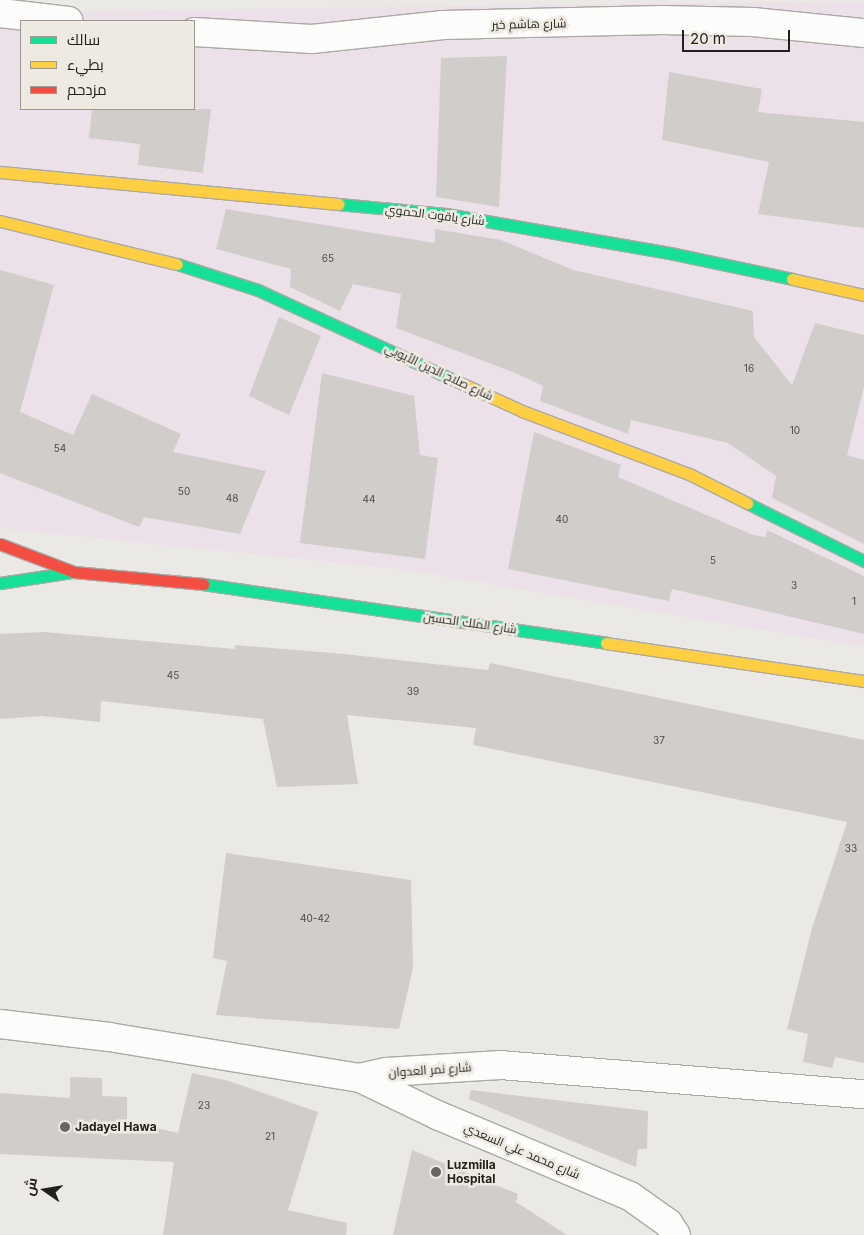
<!DOCTYPE html>
<html>
<head>
<meta charset="utf-8">
<style>
  body { margin:0 }
  #map { position:relative; width:864px; height:1235px; overflow:hidden; background:#ebe9e5; font-family:Inter,Cairo,sans-serif }
  div>[style] { position:absolute }
  .commercial>* { inset:0; background:#ece1e8 }
  .building>* { inset:0; background:#d0cdcb }
  .roads { filter:drop-shadow(1px 0 #aaa9a5) drop-shadow(-1px 0 #aaa9a5) drop-shadow(0 1px #aaa9a5) drop-shadow(0 -1px #aaa9a5) }
  .street>* { height:28px; margin:-14px; padding:0 14px; transform-origin:14px; border-radius:14px; background:#fcfcfb }
  .fast>* { height:11px; margin:-5.5px; padding:0 5.5px; transform-origin:5.5px; border-radius:5.5px; background:#16e098 }
  .slow>* { height:11px; margin:-5.5px; padding:0 5.5px; transform-origin:5.5px; border-radius:5.5px; background:#ffcf43 }
  .jam>* { height:11px; margin:-5.5px; padding:0 5.5px; transform-origin:5.5px; border-radius:5.5px; background:#f24e42 }
  .dots>* { width:14px; height:14px; translate:-50% -50%; box-sizing:border-box; border:2px solid #eeeae2; border-radius:50% }
  span { translate:-50% -50%; white-space:nowrap; text-align:center; line-height:1.15; -webkit-text-stroke:5px #eeeae2; paint-order:stroke }
  .number-label { font-size:10px; color:#4d4b48 }
  .number-label span { -webkit-text-stroke-width:0 }
  .street-label { font-size:12px; color:#21201c }
  .poi-label { font-size:12px; color:#21201c; font-weight:700 }
  .left { translate:0 -50%; text-align:left }
  .legend { position:absolute; left:20px; top:20px; width:175px; height:90px; box-sizing:border-box; background:#eeeae2; border:1px solid #9c9993; margin:0; padding:6px 9px; list-style:none; font-size:15px; color:#21201c }
  .legend li { display:flex; align-items:center; gap:10px; height:25px }
  .legend b { width:25px; border:1px solid #9c9993 }
  .north { position:absolute; left:20px; top:1165px; width:50px; height:50px; -webkit-text-stroke:4px #eeeae2; paint-order:stroke; rotate:283deg; font-size:14px; font-weight:700; line-height:20px; text-align:center; color:#21201c }
  .north::after { content:''; display:block; margin:auto; width:18px; height:22px; background:#21201c; clip-path:polygon(50% 0,100% 100%,50% 72%,0 100%) }
  .scale { position:absolute; left:682px; top:30px; width:108px; height:22px; box-sizing:border-box; border:2px solid #21201c; border-top:0; padding-left:6px; font-size:15px; line-height:18px; white-space:nowrap; color:#21201c; -webkit-text-stroke:4px #eeeae2; paint-order:stroke }
</style>
</head>
<body>
<div id="map">
  <div class="commercial">
    <div style="clip-path:polygon(evenodd,864px 1px,864px 647px,401px 569px,0 528px,0 12px,864px 1px,21px 21px,194px 21px,194px 109px,21px 109px,21px 21px)"></div>
  </div>
  <div class="building">
    <div style="clip-path:polygon(507px 56px,499px 207px,436px 197px,441px 58px)"></div>
    <div style="clip-path:polygon(669px 72px,762px 89px,758px 112px,864px 122px,864px 228px,758px 214px,769px 162px,662px 140px)"></div>
    <div style="clip-path:polygon(92px 109px,211px 109px,203px 173px,138px 165px,140px 144px,89px 138px)"></div>
    <div style="clip-path:polygon(226px 209px,435px 243px,435px 229px,501px 240px,573px 270px,753px 311px,754px 337px,792px 385px,815px 323px,864px 335px,864px 387px,847px 455px,864px 460px,864px 544px,772px 498px,776px 476px,728px 443px,631px 420px,628px 434px,540px 401px,543px 386px,515px 373px,396px 328px,401px 294px,353px 284px,340px 311px,290px 287px,291px 269px,216px 249px)"></div>
    <div style="clip-path:polygon(0 270px,54px 285px,20px 412px,73px 435px,92px 394px,181px 434px,173px 452px,266px 471px,240px 534px,144px 517px,139px 527px,0 473px)"></div>
    <div style="clip-path:polygon(279px 317px,321px 336px,289px 415px,249px 396px)"></div>
    <div style="clip-path:polygon(322px 373px,414px 396px,420px 455px,438px 458px,425px 559px,300px 543px)"></div>
    <div style="clip-path:polygon(534px 432px,621px 465px,618px 477px,753px 535px,766px 537px,767px 530px,864px 576px,864px 634px,672px 589px,669px 601px,508px 569px)"></div>
    <div style="clip-path:polygon(44px 632px,235px 649px,235px 645px,344px 654px,488px 670px,490px 663px,864px 740px,864px 1063px,835px 1057px,832px 1068px,803px 1062px,808px 1034px,787px 1029px,812px 928px,847px 822px,473px 745px,476px 728px,347px 715px,358px 784px,277px 787px,263px 719px,101px 701px,100px 722px,42px 716px,0 719px,0 634px)"></div>
    <div style="clip-path:polygon(226px 853px,411px 880px,413px 968px,399px 1029px,216px 1015px,227px 961px,213px 958px)"></div>
    <div style="clip-path:polygon(192px 1073px,229px 1081px,318px 1112px,288px 1210px,347px 1223px,346px 1235px,163px 1235px,174px 1162px,0 1154px,0 1093px,70px 1098px,70px 1077px,102px 1078px,102px 1096px,127px 1097px,127px 1121px,178px 1133px)"></div>
    <div style="clip-path:polygon(471px 1090px,648px 1111px,647px 1149px,638px 1149px,636px 1167px,469px 1099px)"></div>
    <div style="clip-path:polygon(412px 1150px,518px 1194px,516px 1202px,567px 1235px,393px 1235px)"></div>
  </div>
  <div class="roads">
    <div class="street">
      <div style="left:0;top:13px;width:69px;rotate:6.6deg"></div>
      <div style="left:194px;top:32px;width:118px;rotate:3.4deg"></div>
      <div style="left:312px;top:39px;width:132px;rotate:-6.1deg"></div>
      <div style="left:443px;top:25px;width:219px;rotate:-1.3deg"></div>
      <div style="left:662px;top:20px;width:91px;rotate:1.3deg"></div>
      <div style="left:753px;top:22px;width:112px;rotate:5.7deg"></div>
      <div style="left:0;top:1024px;width:110px;rotate:6.8deg"></div>
      <div style="left:109px;top:1037px;width:254px;rotate:9.3deg"></div>
      <div style="left:360px;top:1078px;width:27px;rotate:-13deg"></div>
      <div style="left:386px;top:1072px;width:114px;rotate:-3.5deg"></div>
      <div style="left:500px;top:1065px;width:365px;rotate:4.6deg"></div>
      <div style="left:360px;top:1078px;width:85px;rotate:25.7deg"></div>
      <div style="left:437px;top:1115px;width:209px;rotate:22.8deg"></div>
      <div style="left:630px;top:1196px;width:47px;rotate:35.4deg"></div>
      <div style="left:668px;top:1223px;width:14px;rotate:56deg"></div>
    </div>
    <div class="fast">
      <div style="left:338px;top:204px;width:108px;rotate:5.3deg"></div>
      <div style="left:446px;top:214px;width:227px;rotate:9.9deg"></div>
      <div style="left:670px;top:253px;width:125px;rotate:12deg"></div>
      <div style="left:177px;top:264px;width:85px;rotate:17.8deg"></div>
      <div style="left:258px;top:290px;width:216px;rotate:24.7deg"></div>
      <div style="left:747px;top:503px;width:131px;rotate:26.4deg"></div>
      <div style="left:0;top:583px;width:74px;rotate:-8.6deg"></div>
      <div style="left:203px;top:584px;width:407px;rotate:8.3deg"></div>
    </div>
    <div class="slow">
      <div style="left:0;top:172px;width:340px;rotate:5.4deg"></div>
      <div style="left:0;top:221px;width:182px;rotate:13.7deg"></div>
      <div style="left:792px;top:279px;width:74px;rotate:12.5deg"></div>
      <div style="left:454px;top:380px;width:75px;rotate:24.5deg"></div>
      <div style="left:522px;top:411px;width:181px;rotate:20.7deg"></div>
      <div style="left:691px;top:475px;width:63px;rotate:26.6deg"></div>
      <div style="left:606px;top:643px;width:261px;rotate:8.4deg"></div>
    </div>
    <div class="jam">
      <div style="left:0;top:544px;width:79px;rotate:20.7deg"></div>
      <div style="left:74px;top:572px;width:130px;rotate:5.3deg"></div>
    </div>
  </div>
  <div class="dots">
    <div style="left:65px;top:1127px;background:#686662"></div>
    <div style="left:436px;top:1172px;background:#686662"></div>
  </div>
  <div class="number-label">
    <span style="left:328px;top:259px">65</span>
    <span style="left:749px;top:369px">16</span>
    <span style="left:795px;top:431px">10</span>
    <span style="left:60px;top:449px">54</span>
    <span style="left:184px;top:492px">50</span>
    <span style="left:232px;top:499px">48</span>
    <span style="left:369px;top:500px">44</span>
    <span style="left:562px;top:520px">40</span>
    <span style="left:713px;top:561px">5</span>
    <span style="left:794px;top:586px">3</span>
    <span style="left:854px;top:602px">1</span>
    <span style="left:173px;top:676px">45</span>
    <span style="left:413px;top:692px">39</span>
    <span style="left:659px;top:741px">37</span>
    <span style="left:851px;top:849px">33</span>
    <span style="left:315px;top:919px">40-42</span>
    <span style="left:204px;top:1106px">23</span>
    <span style="left:270px;top:1137px">21</span>
  </div>
  <div class="street-label">
    <span style="left:529px;top:24px;rotate:-1deg">شارع هاشم خير</span>
    <span style="left:435px;top:215px;rotate:7deg">شارع ياقوت الحموي</span>
    <span style="left:439px;top:372px;rotate:25deg">شارع صلاح الدين الأيوبي</span>
    <span style="left:470px;top:623px;rotate:8deg">شارع الملك الحسين</span>
    <span style="left:430px;top:1070px;rotate:-4deg">شارع نمر العدوان</span>
    <span style="left:522px;top:1151px;rotate:23deg">شارع محمد علي السعدي</span>
  </div>
  <div class="poi-label">
    <span class="left" style="left:75px;top:1127px">Jadayel Hawa</span>
    <span class="left" style="left:447px;top:1172px">Luzmilla<br>Hospital</span>
  </div>
  <ul class="legend">
  <li><b style="height:6px;background:#16e098"></b>سالك</li>
  <li><b style="height:6px;background:#ffcf43"></b>بطيء</li>
  <li><b style="height:6px;background:#f24e42"></b>مزدحم</li>
  </ul>
  <div class="north">ش</div>
  <div class="scale">20 m</div>
</div>
</body>
</html>
